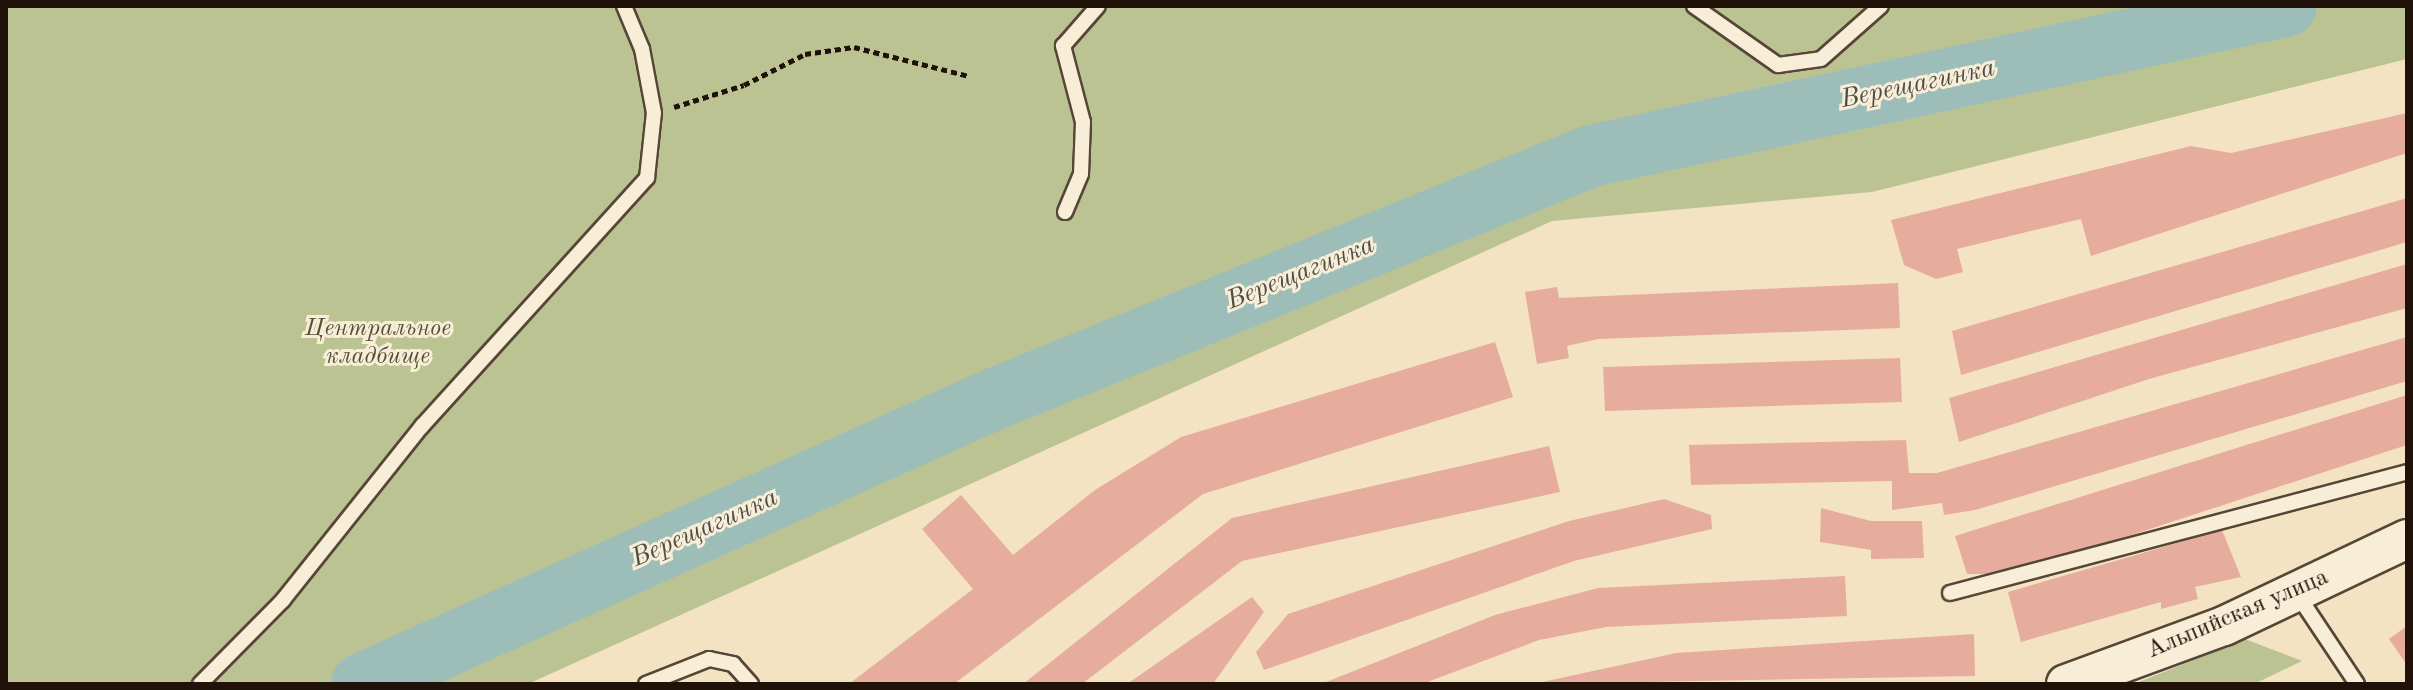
<!DOCTYPE html>
<html>
<head>
<meta charset="utf-8">
<style>
  body { margin:0 }
  #map { position:relative; width:2413px; height:690px; overflow:hidden; background:#f4e3c2; font-family:"Old Standard TT",serif }
  div>[style] { position:absolute }
  .green>* { inset:0; background:#bcc393 }
  .river>* { height:62px; margin:-31px; padding:0 31px; transform-origin:31px; border-radius:31px; background:#9dbdb9 }
  .building>* { inset:0; background:#e6ad9e }
  .path>* { height:5px; margin-top:-2.5px; transform-origin:0; background:repeating-linear-gradient(90deg,#211209 0 6px,transparent 0 10px) }
  .roads { filter:drop-shadow(2px 0 #564637) drop-shadow(-2px 0 #564637) drop-shadow(0 2px #564637) drop-shadow(0 -2px #564637) }
  .lane>* { height:14px; margin:-7px; padding:0 7px; transform-origin:7px; border-radius:7px; background:#f8edd7 }
  .secondary>* { height:38px; margin:-19px; padding:0 19px; transform-origin:19px; border-radius:19px; background:#f8edd7 }
  span { translate:-50% -50%; white-space:nowrap; text-align:center; line-height:1.15; -webkit-text-stroke:6px #f8edd7; paint-order:stroke }
  .park-label { font-size:24px; color:#575039; font-style:italic }
  .street-label { font-size:24px; color:#211209 }
  .water-label { font-size:26px; color:#4c4e47; font-style:italic }
  .frame { position:absolute; inset:0; border:8px solid #211209; pointer-events:none }
</style>
</head>
<body>
<div id="map">
  <div class="green">
    <div style="clip-path:polygon(6px 6px,2407px 6px,2407px 59px,1872px 192px,1552px 221px,528px 684px,6px 684px)"></div>
    <div style="clip-path:polygon(2245px 639px,2302px 661px,2254px 684px,2134px 684px)"></div>
  </div>
  <div class="river">
    <div style="left:362px;top:684px;width:691px;rotate:-24.27deg"></div>
    <div style="left:992px;top:400px;width:647px;rotate:-22.16deg"></div>
    <div style="left:1591px;top:156px;width:711px;rotate:-12.18deg"></div>
  </div>
  <div class="building">
    <div style="clip-path:polygon(2407px 113px,2407px 153px,2091px 256px,2081px 219px,1957px 249px,1963px 272px,1936px 279px,1904px 265px,1891px 220px,2191px 146px,2231px 153px)"></div>
    <div style="clip-path:polygon(2407px 198px,2407px 242px,1961px 375px,1952px 331px)"></div>
    <div style="clip-path:polygon(2407px 264px,2407px 308px,2149px 379px,1959px 442px,1949px 398px)"></div>
    <div style="clip-path:polygon(1898px 283px,1900px 328px,1598px 339px,1567px 346px,1569px 358px,1537px 364px,1525px 292px,1557px 287px,1559px 298px)"></div>
    <div style="clip-path:polygon(2407px 337px,2407px 381px,1975px 510px,1944px 515px,1942px 503px,1892px 510px,1892px 481px,1691px 485px,1689px 445px,1906px 440px,1909px 473px,1937px 473px)"></div>
    <div style="clip-path:polygon(1495px 342px,1513px 397px,1203px 494px,954px 684px,849px 684px,973px 589px,922px 529px,961px 495px,1013px 555px,1095px 490px,1181px 437px)"></div>
    <div style="clip-path:polygon(1900px 358px,1902px 402px,1605px 411px,1603px 367px)"></div>
    <div style="clip-path:polygon(2407px 395px,2407px 445px,2012px 574px,1967px 574px,1955px 536px)"></div>
    <div style="clip-path:polygon(1549px 446px,1560px 492px,1242px 561px,1082px 684px,1023px 684px,1232px 518px)"></div>
    <div style="clip-path:polygon(1664px 499px,1711px 515px,1712px 529px,1574px 561px,1264px 670px,1256px 652px,1288px 614px,1569px 521px)"></div>
    <div style="clip-path:polygon(1821px 508px,1871px 521px,1922px 521px,1924px 558px,1871px 559px,1871px 550px,1820px 542px)"></div>
    <div style="clip-path:polygon(2222px 530px,2241px 577px,2195px 587px,2198px 599px,2161px 609px,2161px 602px,2021px 642px,2008px 592px)"></div>
    <div style="clip-path:polygon(1845px 576px,1847px 616px,1606px 627px,1539px 640px,1422px 684px,1321px 684px,1495px 615px,1598px 588px)"></div>
    <div style="clip-path:polygon(1252px 597px,1264px 612px,1213px 684px,1127px 684px)"></div>
    <div style="clip-path:polygon(2407px 626px,2407px 665px,2389px 639px)"></div>
    <div style="clip-path:polygon(1974px 634px,1975px 676px,1533px 684px,1676px 653px)"></div>
  </div>
  <div class="path">
    <div style="left:674px;top:107px;width:73px;rotate:-17.4deg"></div>
    <div style="left:744px;top:85px;width:68px;rotate:-26.9deg"></div>
    <div style="left:805px;top:54px;width:49px;rotate:-8.1deg"></div>
    <div style="left:854px;top:47px;width:119px;rotate:14.2deg"></div>
  </div>
  <div class="roads">
    <div class="lane">
      <div style="left:1694px;top:6px;width:103px;rotate:35.1deg"></div>
      <div style="left:1778px;top:65px;width:43px;rotate:-7.9deg"></div>
      <div style="left:1821px;top:59px;width:80px;rotate:-41.5deg"></div>
      <div style="left:1065px;top:212px;width:41px;rotate:-67.2deg"></div>
      <div style="left:1081px;top:174px;width:52px;rotate:-87.8deg"></div>
      <div style="left:1083px;top:122px;width:79px;rotate:-104.7deg"></div>
      <div style="left:1063px;top:46px;width:53px;rotate:-48.8deg"></div>
      <div style="left:1950px;top:593px;width:473px;rotate:-14.8deg"></div>
      <div style="left:2297px;top:594px;width:108px;rotate:56.3deg"></div>
      <div style="left:200px;top:684px;width:118px;rotate:-45.3deg"></div>
      <div style="left:283px;top:600px;width:223px;rotate:-51.4deg"></div>
      <div style="left:422px;top:426px;width:335px;rotate:-47.8deg"></div>
      <div style="left:647px;top:178px;width:65px;rotate:-83.9deg"></div>
      <div style="left:654px;top:113px;width:65px;rotate:-100.6deg"></div>
      <div style="left:642px;top:49px;width:47px;rotate:-112.7deg"></div>
      <div style="left:646px;top:684px;width:68px;rotate:-21.6deg"></div>
      <div style="left:709px;top:659px;width:25px;rotate:12deg"></div>
      <div style="left:733px;top:664px;width:27px;rotate:48deg"></div>
    </div>
    <div class="secondary">
      <div style="left:2066px;top:684px;width:168px;rotate:-20.2deg"></div>
      <div style="left:2224px;top:626px;width:203px;rotate:-25.4deg"></div>
    </div>
  </div>
  <div class="park-label">
    <span style="left:378px;top:344px">Центральное<br>кладбище</span>
  </div>
  <div class="street-label">
    <span style="left:2238px;top:615px;rotate:-23deg">Альпийская улица</span>
  </div>
  <div class="water-label">
    <span style="left:1918px;top:85px;rotate:-12deg">Верещагинка</span>
    <span style="left:1301px;top:274px;rotate:-22deg">Верещагинка</span>
    <span style="left:705px;top:529px;rotate:-24deg">Верещагинка</span>
  </div>
  <div class="frame"></div>
</div>
</body>
</html>
